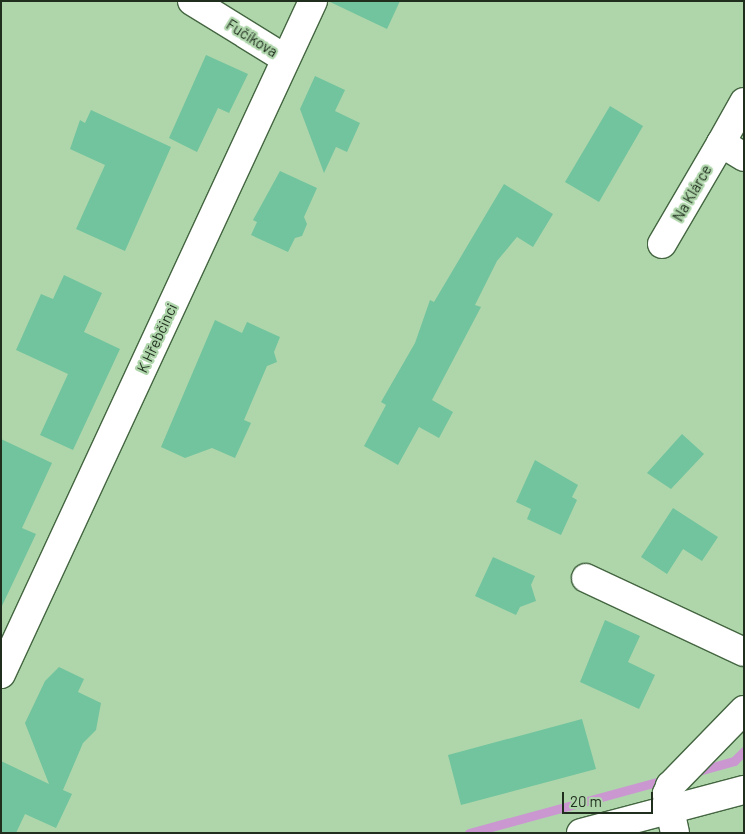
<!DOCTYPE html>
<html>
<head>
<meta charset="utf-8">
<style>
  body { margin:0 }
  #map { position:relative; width:745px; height:834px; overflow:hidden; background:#afd6ab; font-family:Barlow,sans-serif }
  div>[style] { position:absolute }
  .stream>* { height:9px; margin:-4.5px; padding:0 4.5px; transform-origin:4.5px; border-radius:4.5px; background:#ca97d1 }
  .building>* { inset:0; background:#71c49d }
  .roads { filter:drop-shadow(1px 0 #446641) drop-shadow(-1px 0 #446641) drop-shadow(0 1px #446641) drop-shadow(0 -1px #446641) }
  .street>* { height:28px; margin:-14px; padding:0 14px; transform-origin:14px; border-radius:14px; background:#fff }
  span { translate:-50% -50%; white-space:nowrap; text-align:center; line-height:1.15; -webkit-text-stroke:4.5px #afd6ab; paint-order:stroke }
  .street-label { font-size:15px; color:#1f2e1d }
  .frame { position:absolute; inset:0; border:2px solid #1f2e1d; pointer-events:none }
  .scale { position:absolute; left:562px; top:792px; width:91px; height:22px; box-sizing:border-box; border:2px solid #1f2e1d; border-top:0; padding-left:6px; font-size:15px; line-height:18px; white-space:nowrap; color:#1f2e1d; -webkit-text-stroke:4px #afd6ab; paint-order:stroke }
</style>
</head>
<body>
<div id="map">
  <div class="stream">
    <div style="left:695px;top:772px;width:41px;rotate:-15.8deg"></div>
    <div style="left:734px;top:761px;width:14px;rotate:-45deg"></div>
    <div style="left:469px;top:833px;width:206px;rotate:-15.2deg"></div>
  </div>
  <div class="building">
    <div style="clip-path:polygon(328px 1px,400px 1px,387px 29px)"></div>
    <div style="clip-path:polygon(206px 55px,248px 74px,229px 113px,218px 108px,197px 152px,169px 138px)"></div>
    <div style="clip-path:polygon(315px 76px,345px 90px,335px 111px,360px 123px,347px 152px,336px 147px,324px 173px,300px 109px)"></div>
    <div style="clip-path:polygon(610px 106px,643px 126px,599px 202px,565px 182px)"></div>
    <div style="clip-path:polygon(91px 110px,171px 147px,125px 251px,76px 229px,105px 165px,70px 149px,80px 120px,85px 123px)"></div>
    <div style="clip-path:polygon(280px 171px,317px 188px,304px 217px,307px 224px,302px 236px,295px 238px,288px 252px,251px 235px,257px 222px,253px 220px)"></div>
    <div style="clip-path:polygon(504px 184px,553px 214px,533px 247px,517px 237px,497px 261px,475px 305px,481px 307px,432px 400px,453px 412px,439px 438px,419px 427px,398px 465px,364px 446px,386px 405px,381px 402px,415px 343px,430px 300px,434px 302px)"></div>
    <div style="clip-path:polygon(64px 275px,102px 293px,84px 332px,120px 349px,73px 450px,40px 435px,68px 374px,16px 350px,41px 294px,53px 299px)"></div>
    <div style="clip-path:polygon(215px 320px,242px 333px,247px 322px,280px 337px,274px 352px,277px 362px,267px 366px,244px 420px,251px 423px,235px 458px,212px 448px,185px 458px,161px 447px)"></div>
    <div style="clip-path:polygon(682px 434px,704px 454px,671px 489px,647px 473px)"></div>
    <div style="clip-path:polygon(1px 439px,52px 463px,22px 528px,36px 534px,1px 608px)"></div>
    <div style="clip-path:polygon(535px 460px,578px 485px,572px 497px,577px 500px,561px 535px,527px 519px,531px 509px,516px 502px)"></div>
    <div style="clip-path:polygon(673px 508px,718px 537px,702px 561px,683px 549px,667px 574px,641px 557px)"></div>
    <div style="clip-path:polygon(493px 557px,535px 576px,531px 585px,536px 601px,520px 607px,516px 615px,475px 596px)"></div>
    <div style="clip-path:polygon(605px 620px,640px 636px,628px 662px,655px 675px,639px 709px,580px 682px)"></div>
    <div style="clip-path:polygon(59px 667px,84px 679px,78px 692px,101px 703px,96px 730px,83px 743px,63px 790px,72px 794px,56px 828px,25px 814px,16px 833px,1px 833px,1px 761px,49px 784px,25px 723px,45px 681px)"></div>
    <div style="clip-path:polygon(582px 719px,596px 769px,461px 805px,448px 755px)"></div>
  </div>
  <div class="roads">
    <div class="street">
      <div style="left:192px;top:1px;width:110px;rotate:31.7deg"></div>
      <div style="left:744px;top:102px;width:47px;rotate:119.3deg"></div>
      <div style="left:721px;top:143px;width:27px;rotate:31deg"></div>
      <div style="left:662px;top:244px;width:117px;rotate:-59.7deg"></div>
      <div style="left:586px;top:578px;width:174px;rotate:25.1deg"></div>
      <div style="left:1px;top:674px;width:742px;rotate:-65.13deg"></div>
      <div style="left:581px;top:833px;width:169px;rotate:-14.8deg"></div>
      <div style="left:675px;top:833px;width:40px;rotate:-102deg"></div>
      <div style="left:667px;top:794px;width:9px;rotate:-69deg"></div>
      <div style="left:670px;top:786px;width:106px;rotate:-45.8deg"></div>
    </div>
  </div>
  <div class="street-label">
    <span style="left:252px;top:38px;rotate:32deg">Fučíkova</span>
    <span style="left:692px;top:193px;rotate:-60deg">Na Klárce</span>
    <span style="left:157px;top:338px;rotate:-65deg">K Hřebčinci</span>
  </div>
  <div class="frame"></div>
  <div class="scale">20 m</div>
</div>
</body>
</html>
